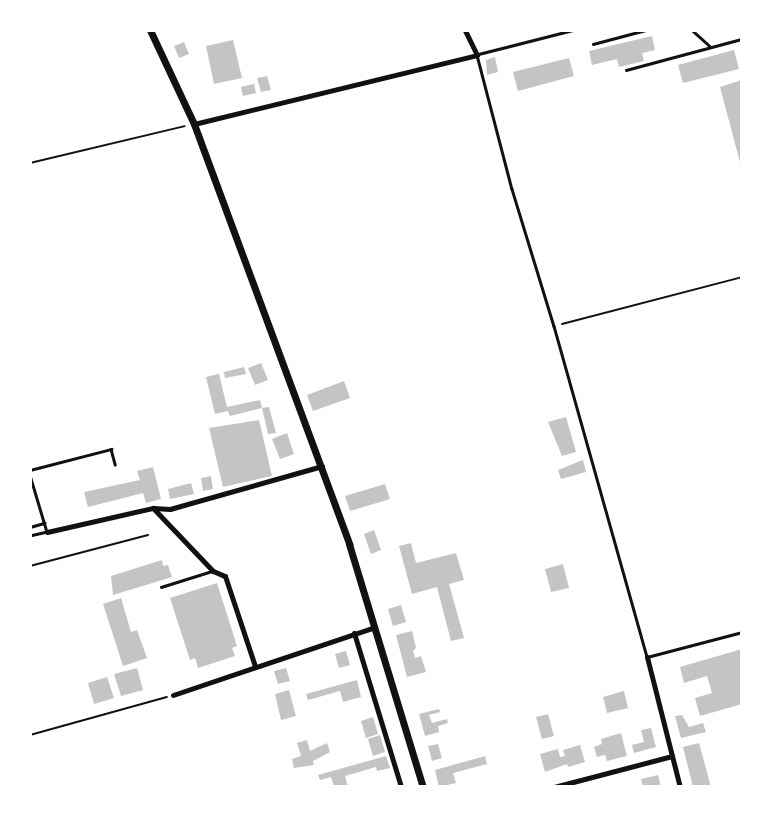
<!DOCTYPE html>
<html>
<head>
<meta charset="utf-8">
<style>
  body { margin:0 }
  #map { position:relative; width:772px; height:817px; overflow:hidden; background:#fff; font-family:Mulish,sans-serif }
  div>[style] { position:absolute }
  .building>* { inset:0; background:#c4c4c4 }
  .path>* { height:2px; margin:-1px; padding:0 1px; transform-origin:1px; border-radius:1px; background:#111 }
  .service>* { height:2.5px; margin:-1.25px; padding:0 1.25px; transform-origin:1.25px; border-radius:1.25px; background:#111 }
  .minor>* { height:5px; margin:-2.5px; padding:0 2.5px; transform-origin:2.5px; border-radius:2.5px; background:#111 }
  .secondary>* { height:7px; margin:-3.5px; padding:0 3.5px; transform-origin:3.5px; border-radius:3.5px; background:#111 }
  span { translate:-50% -50%; white-space:nowrap; text-align:center; line-height:1.15; -webkit-text-stroke:7px #fff; paint-order:stroke }
  .frame { position:absolute; inset:0; border:32px solid #fff; pointer-events:none }
</style>
</head>
<body>
<div id="map">
  <div class="building">
    <div style="clip-path:polygon(652px 36px,655px 50px,642px 53px,644px 61px,619px 67px,617px 59px,592px 65px,589px 51px)"></div>
    <div style="clip-path:polygon(233px 40px,242px 78px,214px 84px,206px 46px)"></div>
    <div style="clip-path:polygon(184px 42px,189px 54px,179px 58px,174px 46px)"></div>
    <div style="clip-path:polygon(734px 50px,739px 69px,683px 83px,678px 65px)"></div>
    <div style="clip-path:polygon(495px 57px,498px 72px,487px 75px,486px 60px)"></div>
    <div style="clip-path:polygon(569px 58px,574px 76px,518px 91px,513px 72px)"></div>
    <div style="clip-path:polygon(267px 76px,271px 90px,261px 92px,257px 78px)"></div>
    <div style="clip-path:polygon(742px 80px,742px 166px,741px 166px,720px 87px)"></div>
    <div style="clip-path:polygon(254px 84px,256px 93px,243px 96px,241px 87px)"></div>
    <div style="clip-path:polygon(261px 363px,268px 380px,255px 385px,248px 368px)"></div>
    <div style="clip-path:polygon(244px 367px,246px 374px,225px 378px,224px 372px)"></div>
    <div style="clip-path:polygon(219px 374px,227px 407px,260px 400px,262px 408px,230px 416px,228px 411px,215px 414px,206px 377px)"></div>
    <div style="clip-path:polygon(344px 381px,350px 398px,313px 411px,307px 395px)"></div>
    <div style="clip-path:polygon(269px 407px,276px 433px,268px 434px,262px 408px)"></div>
    <div style="clip-path:polygon(566px 417px,576px 452px,562px 456px,548px 422px)"></div>
    <div style="clip-path:polygon(259px 420px,272px 476px,223px 487px,209px 428px)"></div>
    <div style="clip-path:polygon(287px 433px,294px 454px,280px 459px,272px 439px)"></div>
    <div style="clip-path:polygon(583px 460px,586px 472px,561px 479px,558px 470px)"></div>
    <div style="clip-path:polygon(153px 467px,161px 499px,146px 503px,143px 493px,88px 507px,84px 492px,140px 480px,137px 471px)"></div>
    <div style="clip-path:polygon(211px 476px,213px 489px,203px 491px,201px 478px)"></div>
    <div style="clip-path:polygon(191px 483px,194px 494px,170px 499px,168px 489px)"></div>
    <div style="clip-path:polygon(385px 484px,390px 499px,350px 511px,345px 496px)"></div>
    <div style="clip-path:polygon(374px 530px,381px 550px,371px 554px,364px 534px)"></div>
    <div style="clip-path:polygon(411px 543px,416px 563px,456px 553px,464px 580px,449px 584px,464px 638px,451px 641px,437px 587px,412px 594px,399px 546px)"></div>
    <div style="clip-path:polygon(162px 560px,163px 566px,168px 565px,172px 577px,113px 595px,111px 576px)"></div>
    <div style="clip-path:polygon(563px 564px,569px 588px,551px 592px,545px 569px)"></div>
    <div style="clip-path:polygon(217px 583px,237px 646px,232px 648px,235px 656px,198px 668px,195px 658px,190px 660px,170px 598px)"></div>
    <div style="clip-path:polygon(121px 598px,131px 632px,137px 630px,147px 658px,123px 666px,103px 604px)"></div>
    <div style="clip-path:polygon(401px 605px,406px 622px,393px 626px,388px 609px)"></div>
    <div style="clip-path:polygon(412px 631px,416px 648px,413px 651px,415px 658px,421px 656px,426px 672px,407px 677px,396px 635px)"></div>
    <div style="clip-path:polygon(742px 649px,742px 704px,700px 716px,695px 698px,712px 693px,707px 676px,684px 683px,680px 667px)"></div>
    <div style="clip-path:polygon(346px 651px,350px 665px,339px 668px,335px 654px)"></div>
    <div style="clip-path:polygon(137px 668px,143px 690px,121px 696px,114px 674px)"></div>
    <div style="clip-path:polygon(286px 668px,290px 681px,278px 684px,274px 671px)"></div>
    <div style="clip-path:polygon(107px 677px,114px 698px,94px 704px,88px 683px)"></div>
    <div style="clip-path:polygon(357px 680px,361px 697px,343px 702px,340px 691px,308px 700px,306px 694px)"></div>
    <div style="clip-path:polygon(289px 690px,296px 716px,281px 720px,275px 694px)"></div>
    <div style="clip-path:polygon(624px 691px,628px 708px,607px 713px,603px 697px)"></div>
    <div style="clip-path:polygon(439px 709px,440px 712px,429px 715px,432px 723px,447px 719px,448px 723px,438px 726px,439px 732px,425px 736px,419px 714px)"></div>
    <div style="clip-path:polygon(548px 714px,554px 736px,542px 739px,536px 717px)"></div>
    <div style="clip-path:polygon(682px 715px,689px 727px,703px 723px,706px 732px,681px 738px,675px 716px)"></div>
    <div style="clip-path:polygon(373px 717px,378px 734px,366px 738px,361px 721px)"></div>
    <div style="clip-path:polygon(651px 728px,656px 747px,634px 753px,632px 745px,644px 742px,641px 730px)"></div>
    <div style="clip-path:polygon(621px 733px,627px 756px,607px 761px,605px 755px,597px 757px,594px 747px,602px 744px,601px 739px)"></div>
    <div style="clip-path:polygon(380px 735px,385px 752px,373px 756px,368px 739px)"></div>
    <div style="clip-path:polygon(307px 740px,310px 751px,327px 743px,330px 752px,313px 761px,314px 765px,294px 768px,292px 759px,301px 756px,297px 743px)"></div>
    <div style="clip-path:polygon(699px 743px,711px 787px,693px 787px,683px 747px)"></div>
    <div style="clip-path:polygon(438px 744px,442px 758px,432px 761px,428px 746px)"></div>
    <div style="clip-path:polygon(580px 745px,585px 762px,568px 767px,567px 764px,545px 772px,540px 754px,558px 749px,560px 757px,565px 756px,563px 750px)"></div>
    <div style="clip-path:polygon(386px 756px,390px 768px,377px 771px,376px 767px,345px 776px,348px 787px,334px 787px,331px 777px,320px 780px,318px 775px)"></div>
    <div style="clip-path:polygon(485px 756px,487px 764px,453px 773px,456px 783px,439px 787px,435px 770px)"></div>
    <div style="clip-path:polygon(658px 775px,661px 787px,643px 787px,641px 779px)"></div>
  </div>
  <div class="path">
    <div style="left:30px;top:163px;width:159px;rotate:-13.4deg"></div>
    <div style="left:562px;top:324px;width:186px;rotate:-14.6deg"></div>
    <div style="left:30px;top:566px;width:122px;rotate:-14.7deg"></div>
    <div style="left:30px;top:735px;width:142px;rotate:-15.5deg"></div>
  </div>
  <div class="service">
    <div style="left:575px;top:30px;width:101px;rotate:165.7deg"></div>
    <div style="left:477px;top:55px;width:138px;rotate:75.4deg"></div>
    <div style="left:512px;top:189px;width:143px;rotate:73deg"></div>
    <div style="left:554px;top:326px;width:344px;rotate:74.3deg"></div>
    <div style="left:647px;top:657px;width:98px;rotate:-14.7deg"></div>
    <div style="left:692px;top:30px;width:25px;rotate:42deg"></div>
    <div style="left:593px;top:44px;width:55px;rotate:-14.8deg"></div>
    <div style="left:626px;top:70px;width:120px;rotate:-15deg"></div>
    <div style="left:30px;top:470px;width:84px;rotate:-14.5deg"></div>
    <div style="left:111px;top:449px;width:16px;rotate:75deg"></div>
    <div style="left:30px;top:475px;width:59px;rotate:73.4deg"></div>
    <div style="left:47px;top:532px;width:17px;rotate:167deg"></div>
    <div style="left:30px;top:527px;width:15px;rotate:-16deg"></div>
    <div style="left:161px;top:587px;width:53px;rotate:-17.4deg"></div>
  </div>
  <div class="minor">
    <div style="left:194px;top:124px;width:291px;rotate:-13.7deg"></div>
    <div style="left:477px;top:55px;width:28px;rotate:-116deg"></div>
    <div style="left:153px;top:508px;width:87px;rotate:46.4deg"></div>
    <div style="left:213px;top:571px;width:13px;rotate:23deg"></div>
    <div style="left:225px;top:576px;width:95px;rotate:71.6deg"></div>
    <div style="left:47px;top:532px;width:109px;rotate:-12.8deg"></div>
    <div style="left:153px;top:508px;width:17px;rotate:3deg"></div>
    <div style="left:170px;top:509px;width:158px;rotate:-15.8deg"></div>
    <div style="left:354px;top:633px;width:161px;rotate:73deg"></div>
    <div style="left:647px;top:657px;width:134px;rotate:75.8deg"></div>
    <div style="left:173px;top:695px;width:213px;rotate:-18.6deg"></div>
    <div style="left:554px;top:787px;width:122px;rotate:-14.7deg"></div>
  </div>
  <div class="secondary">
    <div style="left:150px;top:30px;width:104px;rotate:64.9deg"></div>
    <div style="left:194px;top:124px;width:448px;rotate:69.7deg"></div>
    <div style="left:349px;top:544px;width:254px;rotate:73.1deg"></div>
  </div>
  <div class="frame"></div>
</div>
</body>
</html>
